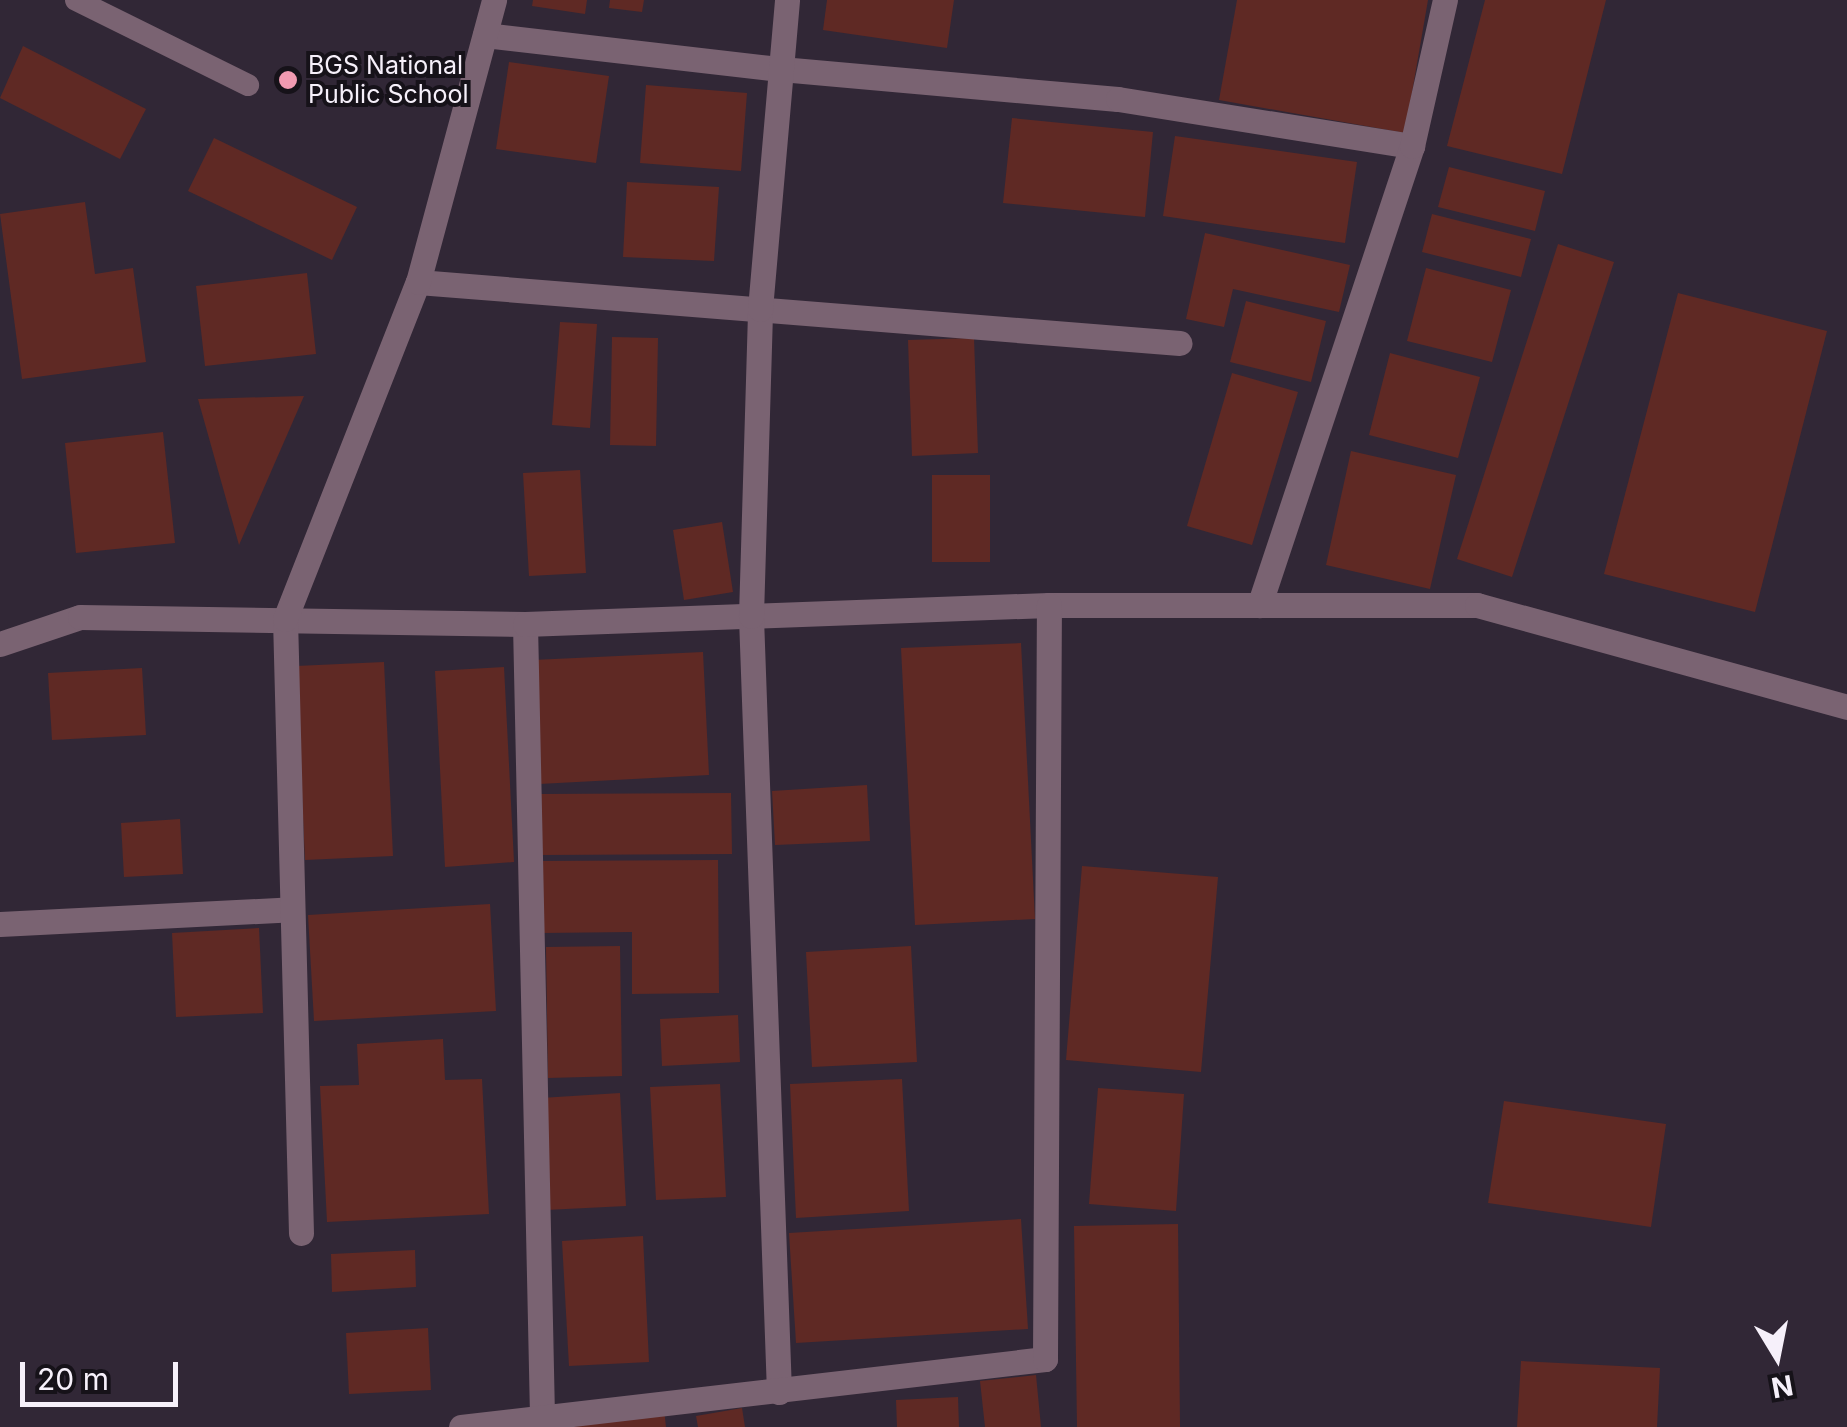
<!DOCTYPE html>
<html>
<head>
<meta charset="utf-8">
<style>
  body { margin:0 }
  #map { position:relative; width:1847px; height:1427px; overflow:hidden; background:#312736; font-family:Inter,sans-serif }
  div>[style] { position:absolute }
  .building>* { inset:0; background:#5f2924 }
  .service>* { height:22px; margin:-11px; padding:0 11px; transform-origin:11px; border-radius:11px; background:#7a6372 }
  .minor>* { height:25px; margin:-12.5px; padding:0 12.5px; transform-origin:12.5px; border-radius:12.5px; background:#7a6372 }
  .dots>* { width:28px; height:28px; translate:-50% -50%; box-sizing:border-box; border:5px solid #161219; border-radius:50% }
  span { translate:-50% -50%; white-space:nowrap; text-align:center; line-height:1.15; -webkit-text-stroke:8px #161219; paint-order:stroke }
  .poi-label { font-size:25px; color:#f6f0fa }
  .left { translate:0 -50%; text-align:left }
  .north { position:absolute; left:1727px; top:1307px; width:100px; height:100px; -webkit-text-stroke:8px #161219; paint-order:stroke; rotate:170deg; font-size:28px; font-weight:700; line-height:40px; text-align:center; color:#f6f0fa }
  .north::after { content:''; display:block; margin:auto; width:35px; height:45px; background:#f6f0fa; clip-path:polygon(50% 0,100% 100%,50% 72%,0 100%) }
  .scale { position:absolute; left:20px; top:1362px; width:158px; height:45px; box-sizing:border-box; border:5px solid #f6f0fa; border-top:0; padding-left:12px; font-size:30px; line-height:35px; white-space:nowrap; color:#f6f0fa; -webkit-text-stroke:8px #161219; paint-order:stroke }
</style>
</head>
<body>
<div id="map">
  <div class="building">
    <div style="clip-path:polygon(533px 0,587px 0,585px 14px,532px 6px)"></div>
    <div style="clip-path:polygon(610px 0,644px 0,642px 12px,609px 8px)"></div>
    <div style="clip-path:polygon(827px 0,954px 0,947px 48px,823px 30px)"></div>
    <div style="clip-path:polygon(1237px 0,1428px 0,1405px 133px,1219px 100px)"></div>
    <div style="clip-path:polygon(1485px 0,1606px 0,1562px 174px,1447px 146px)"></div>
    <div style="clip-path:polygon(23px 46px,146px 109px,120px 159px,0 98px)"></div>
    <div style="clip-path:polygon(509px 62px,609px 76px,596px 163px,496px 149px)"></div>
    <div style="clip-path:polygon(646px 85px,747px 93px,741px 171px,640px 163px)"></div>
    <div style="clip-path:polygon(1012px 118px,1153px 132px,1145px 217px,1003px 203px)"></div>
    <div style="clip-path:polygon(1175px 136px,1357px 162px,1345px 243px,1163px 216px)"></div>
    <div style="clip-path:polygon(214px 138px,357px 207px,332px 260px,188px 191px)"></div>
    <div style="clip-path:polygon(1449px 167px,1545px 191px,1535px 231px,1438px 207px)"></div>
    <div style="clip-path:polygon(627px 182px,719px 187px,714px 261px,623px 257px)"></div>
    <div style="clip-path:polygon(85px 202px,95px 274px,133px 268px,146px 362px,22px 379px,0 214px)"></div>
    <div style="clip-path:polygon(1432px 214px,1531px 239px,1521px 277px,1422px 252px)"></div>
    <div style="clip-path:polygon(1205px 233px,1350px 265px,1339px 312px,1233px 289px,1224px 327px,1186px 319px)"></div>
    <div style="clip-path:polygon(1558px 244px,1614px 262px,1512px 577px,1457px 559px)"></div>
    <div style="clip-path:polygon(1426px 268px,1511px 290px,1492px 362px,1407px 341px)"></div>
    <div style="clip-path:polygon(307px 273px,316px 354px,205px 366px,196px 286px)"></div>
    <div style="clip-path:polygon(1678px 293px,1827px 331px,1755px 612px,1604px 574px)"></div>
    <div style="clip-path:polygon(1246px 301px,1326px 321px,1311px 382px,1230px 362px)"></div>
    <div style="clip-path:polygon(560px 322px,597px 324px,590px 428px,552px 425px)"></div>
    <div style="clip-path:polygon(612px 337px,658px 338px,656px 446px,610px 445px)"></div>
    <div style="clip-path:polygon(974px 338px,978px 453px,912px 456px,908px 340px)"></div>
    <div style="clip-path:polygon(1390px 353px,1480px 377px,1458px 458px,1369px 435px)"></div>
    <div style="clip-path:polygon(1232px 373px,1298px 392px,1252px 545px,1187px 526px)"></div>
    <div style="clip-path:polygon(304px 396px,239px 545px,198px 399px)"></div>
    <div style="clip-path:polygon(163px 432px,175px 543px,76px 553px,65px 443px)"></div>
    <div style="clip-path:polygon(1351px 451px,1456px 475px,1430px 589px,1326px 565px)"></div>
    <div style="clip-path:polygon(580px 470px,586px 573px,529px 576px,523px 473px)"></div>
    <div style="clip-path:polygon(932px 475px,990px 475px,990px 562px,932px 562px)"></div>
    <div style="clip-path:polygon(722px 522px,733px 592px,684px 600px,673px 530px)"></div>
    <div style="clip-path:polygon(1021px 643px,1035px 919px,915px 925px,901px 648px)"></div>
    <div style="clip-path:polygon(703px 652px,709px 775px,539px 784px,533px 660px)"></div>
    <div style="clip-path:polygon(384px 662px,393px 856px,305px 860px,296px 666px)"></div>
    <div style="clip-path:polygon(504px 667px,514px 862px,445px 867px,435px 671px)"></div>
    <div style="clip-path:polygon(142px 668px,146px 735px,52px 740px,48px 673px)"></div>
    <div style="clip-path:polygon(867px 785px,870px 841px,775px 845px,772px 791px)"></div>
    <div style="clip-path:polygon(731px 793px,732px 854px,542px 855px,541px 794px)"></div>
    <div style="clip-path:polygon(180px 819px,183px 874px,124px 877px,121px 823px)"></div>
    <div style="clip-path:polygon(718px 860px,719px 993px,632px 994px,632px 932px,541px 933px,541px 861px)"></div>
    <div style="clip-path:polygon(1082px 866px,1218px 877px,1201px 1072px,1066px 1060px)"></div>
    <div style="clip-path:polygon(490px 904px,496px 1011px,314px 1021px,308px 915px)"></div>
    <div style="clip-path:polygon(259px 928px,263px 1013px,176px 1017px,172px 933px)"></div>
    <div style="clip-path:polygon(620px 946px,622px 1076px,548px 1078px,546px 947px)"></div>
    <div style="clip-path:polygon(911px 946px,917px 1062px,812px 1067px,806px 952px)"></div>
    <div style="clip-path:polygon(738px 1015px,740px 1062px,662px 1066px,660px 1019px)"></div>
    <div style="clip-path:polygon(443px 1039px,445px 1080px,482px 1079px,489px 1214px,327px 1222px,320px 1086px,359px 1085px,357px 1044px)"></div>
    <div style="clip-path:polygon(902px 1079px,909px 1211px,796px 1218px,790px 1084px)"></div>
    <div style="clip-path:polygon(720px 1084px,726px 1197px,656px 1200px,650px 1087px)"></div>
    <div style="clip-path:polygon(1098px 1088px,1184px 1094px,1176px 1211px,1089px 1204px)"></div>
    <div style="clip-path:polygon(620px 1093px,626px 1206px,546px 1210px,541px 1098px)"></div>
    <div style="clip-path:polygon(1504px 1101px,1666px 1124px,1651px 1227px,1488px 1203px)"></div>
    <div style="clip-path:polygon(1021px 1219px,1028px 1329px,796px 1343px,789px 1233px)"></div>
    <div style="clip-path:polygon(1178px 1224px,1180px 1427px,1077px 1427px,1074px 1226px)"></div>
    <div style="clip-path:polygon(643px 1236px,649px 1362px,569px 1366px,562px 1241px)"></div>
    <div style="clip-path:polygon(415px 1250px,416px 1287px,332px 1292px,331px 1254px)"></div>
    <div style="clip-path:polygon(428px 1328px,431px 1390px,349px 1394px,346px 1333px)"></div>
    <div style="clip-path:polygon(1521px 1361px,1660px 1368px,1657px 1427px,1517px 1427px)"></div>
    <div style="clip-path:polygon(1036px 1375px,1041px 1427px,985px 1427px,980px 1381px)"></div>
    <div style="clip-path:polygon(958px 1397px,959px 1427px,897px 1427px,896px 1400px)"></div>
    <div style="clip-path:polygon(742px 1408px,745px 1427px,698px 1427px,696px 1416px)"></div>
    <div style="clip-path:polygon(664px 1409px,666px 1427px,555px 1427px)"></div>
  </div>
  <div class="service">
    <div style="left:76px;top:0;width:192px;rotate:26.3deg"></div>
  </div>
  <div class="minor">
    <div style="left:485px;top:35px;width:298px;rotate:6.6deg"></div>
    <div style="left:781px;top:69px;width:338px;rotate:5.1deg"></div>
    <div style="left:1118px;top:99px;width:298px;rotate:9.1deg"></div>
    <div style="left:1412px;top:146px;width:484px;rotate:108.4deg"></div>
    <div style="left:1412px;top:146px;width:150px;rotate:-77.3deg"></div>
    <div style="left:418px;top:282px;width:764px;rotate:4.58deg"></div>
    <div style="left:525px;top:624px;width:794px;rotate:88.77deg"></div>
    <div style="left:0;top:644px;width:84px;rotate:-18.6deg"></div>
    <div style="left:80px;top:617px;width:445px;rotate:0.9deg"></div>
    <div style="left:525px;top:624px;width:524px;rotate:-2.08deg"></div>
    <div style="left:1049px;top:605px;width:428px"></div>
    <div style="left:1477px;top:605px;width:384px;rotate:15.4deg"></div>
    <div style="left:0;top:924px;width:292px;rotate:-2.9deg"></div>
    <div style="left:301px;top:1233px;width:614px;rotate:-91.49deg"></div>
    <div style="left:285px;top:619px;width:362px;rotate:-68.5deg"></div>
    <div style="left:418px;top:282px;width:292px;rotate:-74.9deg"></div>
    <div style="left:779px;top:1392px;width:777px;rotate:-92.07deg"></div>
    <div style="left:751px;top:616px;width:307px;rotate:-88.3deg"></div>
    <div style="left:760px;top:309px;width:310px;rotate:-85deg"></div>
    <div style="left:461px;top:1427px;width:588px;rotate:-6.64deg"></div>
    <div style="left:1045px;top:1359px;width:754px;rotate:-89.7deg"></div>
  </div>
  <div class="dots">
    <div style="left:288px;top:80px;background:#f19ab1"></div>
  </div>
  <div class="poi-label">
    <span class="left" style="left:308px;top:80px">BGS National<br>Public School</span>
  </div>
  <div class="north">N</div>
  <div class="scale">20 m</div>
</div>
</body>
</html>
